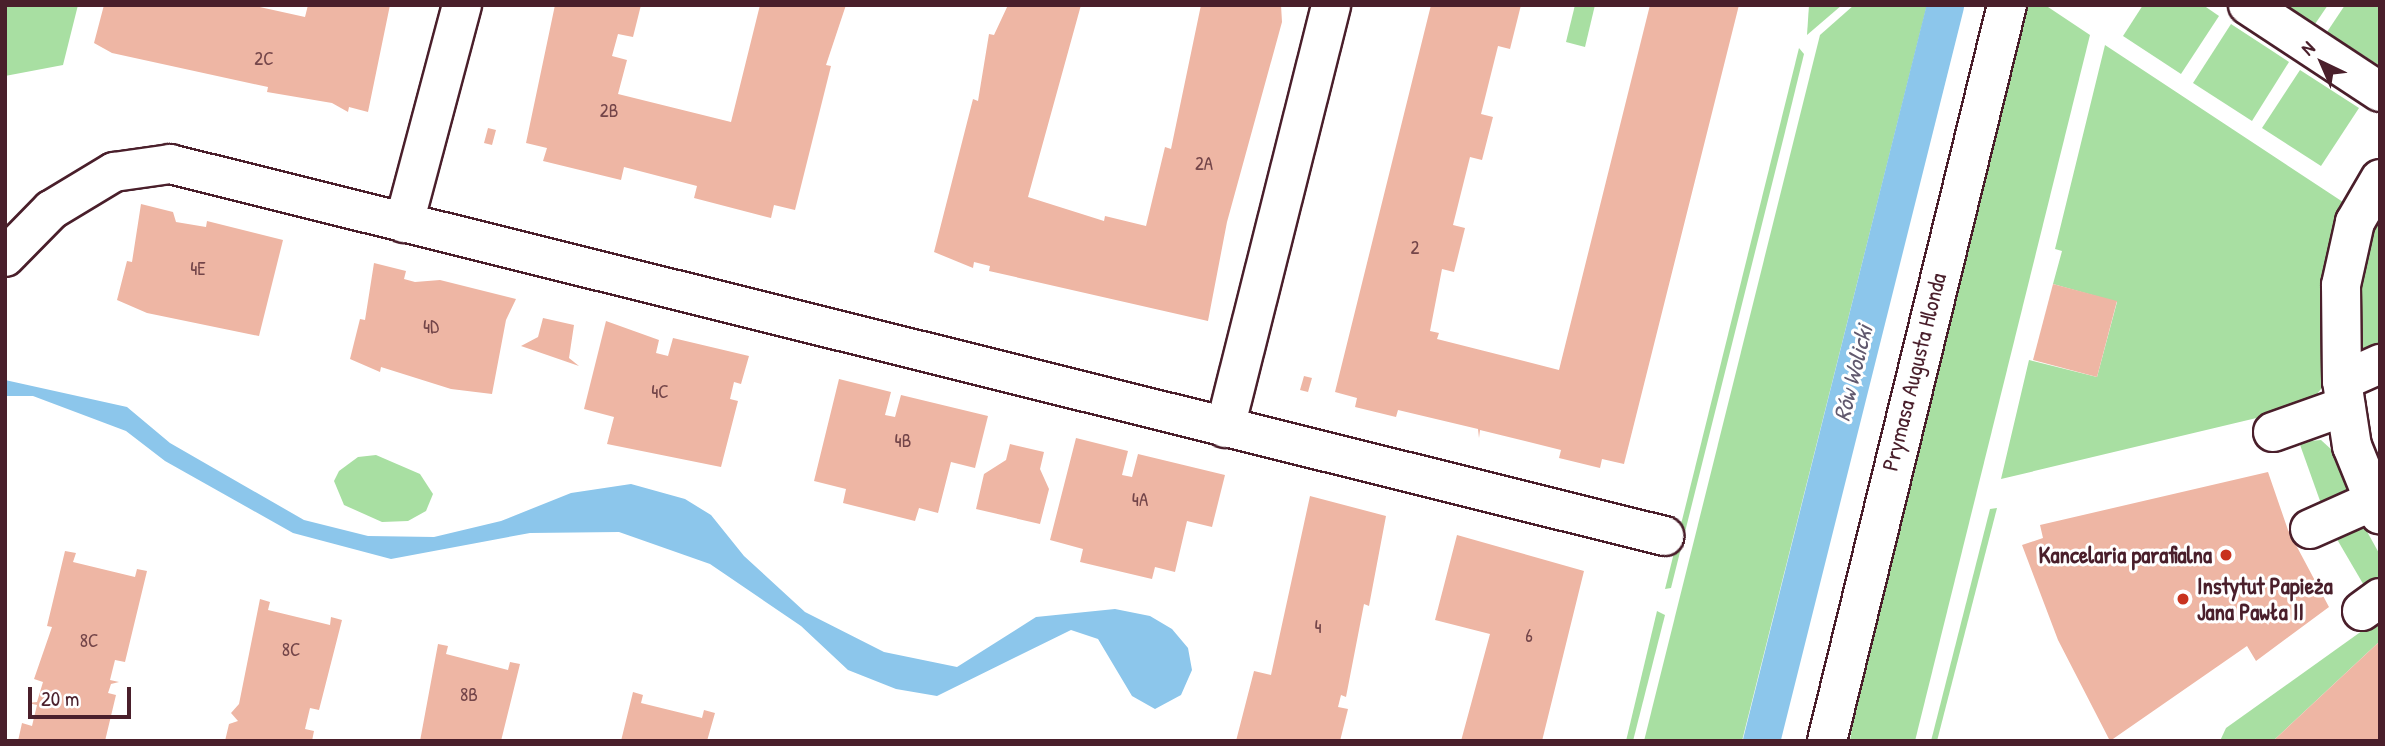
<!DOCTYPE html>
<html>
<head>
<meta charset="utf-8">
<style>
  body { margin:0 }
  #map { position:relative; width:2385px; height:746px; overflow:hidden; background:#fff; font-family:"Patrick Hand",sans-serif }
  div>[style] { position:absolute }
  .green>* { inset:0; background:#a8dfa2 }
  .water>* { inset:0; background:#8cc6eb }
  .canal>* { height:37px; margin:-18.5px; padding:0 18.5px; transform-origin:18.5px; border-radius:18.5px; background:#8cc6eb }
  .building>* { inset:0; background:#eeb6a4 }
  .roads { filter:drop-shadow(2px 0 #4a1f2b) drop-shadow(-2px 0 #4a1f2b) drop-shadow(0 2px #4a1f2b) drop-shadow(0 -2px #4a1f2b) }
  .street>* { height:38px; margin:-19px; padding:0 19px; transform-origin:19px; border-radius:19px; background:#fff }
  .dots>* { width:19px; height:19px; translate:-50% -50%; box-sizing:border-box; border:4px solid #fff; border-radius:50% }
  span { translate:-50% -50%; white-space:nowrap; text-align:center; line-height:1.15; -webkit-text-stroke:6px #fff; paint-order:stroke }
  .number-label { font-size:19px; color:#734549 }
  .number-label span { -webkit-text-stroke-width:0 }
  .street-label { font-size:23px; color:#4a1f2b }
  .poi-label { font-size:23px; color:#4a1f2b; font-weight:700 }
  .right { translate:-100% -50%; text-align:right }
  .left { translate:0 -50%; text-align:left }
  .water-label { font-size:24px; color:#61596e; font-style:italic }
  .frame { position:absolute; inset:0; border:7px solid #4a1f2b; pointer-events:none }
  .north { position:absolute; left:2287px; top:28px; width:70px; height:70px; -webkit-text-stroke:5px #fff; paint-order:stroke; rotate:316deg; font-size:19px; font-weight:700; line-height:28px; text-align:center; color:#4a1f2b }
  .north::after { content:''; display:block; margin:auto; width:24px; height:32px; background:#4a1f2b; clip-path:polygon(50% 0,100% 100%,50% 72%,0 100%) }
  .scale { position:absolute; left:28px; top:687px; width:103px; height:32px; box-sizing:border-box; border:4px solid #4a1f2b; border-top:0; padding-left:9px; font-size:21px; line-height:24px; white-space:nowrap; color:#4a1f2b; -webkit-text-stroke:5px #fff; paint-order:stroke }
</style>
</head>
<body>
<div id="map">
  <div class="green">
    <div style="clip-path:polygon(5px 5px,78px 5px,63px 65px,5px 76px)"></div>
    <div style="clip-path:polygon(1575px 5px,1595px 5px,1585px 47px,1566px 42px)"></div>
    <div style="clip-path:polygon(1809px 5px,1842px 5px,1807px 35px)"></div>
    <div style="clip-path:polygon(1854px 5px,1927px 5px,1742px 741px,1644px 741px,1820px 35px)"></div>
    <div style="clip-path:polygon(2027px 5px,2045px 5px,2090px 35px,1915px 741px,1850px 741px,1859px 677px)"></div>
    <div style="clip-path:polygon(2143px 5px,2203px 5px,2219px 16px,2181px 74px,2123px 36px)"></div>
    <div style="clip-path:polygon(2286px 5px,2328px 5px,2315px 24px)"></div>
    <div style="clip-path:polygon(2345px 5px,2380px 5px,2380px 66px,2327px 32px)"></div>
    <div style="clip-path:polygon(2231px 24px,2289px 62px,2252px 121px,2193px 83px)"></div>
    <div style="clip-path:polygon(2105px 45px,2346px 204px,2326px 383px,2307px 406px,2001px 479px,2029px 360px,2097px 377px,2117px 302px,2053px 284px,2062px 251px,2055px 249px)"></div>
    <div style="clip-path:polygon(1799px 48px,1804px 54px,1784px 136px,1671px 588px,1665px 589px)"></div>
    <div style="clip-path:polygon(2300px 70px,2359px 108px,2321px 166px,2262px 128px)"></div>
    <div style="clip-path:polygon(2374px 223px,2380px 226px,2380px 346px,2357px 356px,2363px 268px)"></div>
    <div style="clip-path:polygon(2321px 440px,2333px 451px,2352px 501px,2324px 512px,2299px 442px)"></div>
    <div style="clip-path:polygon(376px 455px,420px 474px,433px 494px,426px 511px,408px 521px,382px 522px,344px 505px,334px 481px,339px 471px,358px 457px)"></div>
    <div style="clip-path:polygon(1997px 508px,1937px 741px,1931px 741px,1990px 509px)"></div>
    <div style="clip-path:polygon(2359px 517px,2380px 555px,2380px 586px,2369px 594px,2331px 529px)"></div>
    <div style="clip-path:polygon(1657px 611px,1665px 615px,1633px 741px,1626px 741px)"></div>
    <div style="clip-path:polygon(2380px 618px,2380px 641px,2273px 741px,2220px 741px,2226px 728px)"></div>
  </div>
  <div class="water">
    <div style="clip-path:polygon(5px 380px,127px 407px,170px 443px,304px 520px,368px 536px,434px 537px,501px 521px,571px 493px,631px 484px,685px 499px,711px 515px,744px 556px,805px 612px,884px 652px,957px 667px,1036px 617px,1115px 609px,1150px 616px,1172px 629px,1188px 648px,1192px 670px,1181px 695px,1155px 709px,1132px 696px,1098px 639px,1071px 630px,937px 696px,896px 689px,848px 670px,801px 626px,710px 564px,619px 532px,530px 533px,391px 559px,293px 533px,165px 461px,126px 431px,33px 396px,5px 396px)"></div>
  </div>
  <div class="canal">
    <div style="left:1761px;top:741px;width:759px;rotate:-75.96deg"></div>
  </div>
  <div class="building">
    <div style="clip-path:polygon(104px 5px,250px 5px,305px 17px,308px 5px,390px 5px,368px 112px,349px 107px,348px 112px,332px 103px,267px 92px,268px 87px,112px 53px,94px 43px)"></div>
    <div style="clip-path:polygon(555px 5px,641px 5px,633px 37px,618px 34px,612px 56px,627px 60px,618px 94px,731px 122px,760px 5px,846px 5px,826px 65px,831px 66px,795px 210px,774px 205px,771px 218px,694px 198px,697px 186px,624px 167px,621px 180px,543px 161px,547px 148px,526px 143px)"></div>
    <div style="clip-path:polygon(1008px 5px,1081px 5px,1028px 197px,1104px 221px,1105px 216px,1146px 226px,1165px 147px,1171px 149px,1201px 5px,1281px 5px,1282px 22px,1227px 222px,1208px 321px,989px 271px,990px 266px,974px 262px,973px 268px,934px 252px,973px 99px,978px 101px,989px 34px,994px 35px)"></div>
    <div style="clip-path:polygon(1431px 5px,1521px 5px,1510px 49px,1498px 46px,1481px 114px,1493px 117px,1482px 160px,1470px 157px,1453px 225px,1465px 228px,1454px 272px,1442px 269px,1430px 331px,1439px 333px,1437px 339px,1559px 370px,1650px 5px,1739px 5px,1624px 464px,1602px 459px,1600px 468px,1559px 458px,1561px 450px,1480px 430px,1479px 438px,1478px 429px,1398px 410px,1396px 417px,1355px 407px,1357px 398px,1335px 392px)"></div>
    <div style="clip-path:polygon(488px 128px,496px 130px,492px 145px,484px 143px)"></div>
    <div style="clip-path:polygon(141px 204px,173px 212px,176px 222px,206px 227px,207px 221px,283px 240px,259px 336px,147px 313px,117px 300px,127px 261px,132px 262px)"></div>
    <div style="clip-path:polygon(374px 263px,406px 271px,404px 279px,415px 282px,440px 280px,516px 299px,506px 320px,492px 394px,451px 389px,381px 367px,380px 372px,350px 359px,360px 319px,365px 320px)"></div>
    <div style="clip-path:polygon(2053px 284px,2117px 301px,2097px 377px,2033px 360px)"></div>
    <div style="clip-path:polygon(543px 318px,574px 325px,569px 358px,579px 366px,521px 346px,538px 337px)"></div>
    <div style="clip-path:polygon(606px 321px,659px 340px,656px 353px,668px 356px,673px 338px,749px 356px,741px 384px,734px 382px,730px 399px,738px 401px,721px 467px,607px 444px,614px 417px,584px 409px)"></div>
    <div style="clip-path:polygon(1304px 376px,1312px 378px,1308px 392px,1300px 390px)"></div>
    <div style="clip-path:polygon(839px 379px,891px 392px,885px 415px,895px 417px,901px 395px,988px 416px,975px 468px,951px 462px,938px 513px,919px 508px,915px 521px,843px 503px,846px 489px,814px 481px)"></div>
    <div style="clip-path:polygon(1076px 438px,1128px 451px,1122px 475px,1132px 477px,1138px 454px,1225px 475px,1212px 527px,1187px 521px,1175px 572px,1155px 567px,1152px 579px,1080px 562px,1083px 549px,1050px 540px)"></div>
    <div style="clip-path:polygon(1010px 444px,1044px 452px,1040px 469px,1049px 489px,1040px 524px,976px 509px,984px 474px,1006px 460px)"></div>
    <div style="clip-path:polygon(2268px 472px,2288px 530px,2329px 607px,2256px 661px,2247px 646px,2110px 741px,2058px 640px,2022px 545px,2043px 538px,2040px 525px)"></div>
    <div style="clip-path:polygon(1310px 496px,1386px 516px,1369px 606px,1364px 604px,1346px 697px,1341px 695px,1338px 707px,1348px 709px,1340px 741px,1236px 741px,1254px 671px,1271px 675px)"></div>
    <div style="clip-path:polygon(1457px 535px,1584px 571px,1542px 741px,1461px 741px,1490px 634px,1435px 620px)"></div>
    <div style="clip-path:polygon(65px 551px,76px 553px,73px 562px,135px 577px,137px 569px,147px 571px,125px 662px,115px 660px,110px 680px,119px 682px,111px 684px,108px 693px,116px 695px,105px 741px,18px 741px,22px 723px,32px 726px,37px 705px,28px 703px,37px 702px,43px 682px,34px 679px,52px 627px,47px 626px)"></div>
    <div style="clip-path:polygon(260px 599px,270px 602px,268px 610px,330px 625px,331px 617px,342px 620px,319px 710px,310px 708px,305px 729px,314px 731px,312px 741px,225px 741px,229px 724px,238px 721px,231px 713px,239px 704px)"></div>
    <div style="clip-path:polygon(2380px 641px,2380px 741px,2273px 741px)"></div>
    <div style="clip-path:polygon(438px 644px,448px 646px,446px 654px,508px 670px,510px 662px,520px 664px,501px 741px,420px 741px)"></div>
    <div style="clip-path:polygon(633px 692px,643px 695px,641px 703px,702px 718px,704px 710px,715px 713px,707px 741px,621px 741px)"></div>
  </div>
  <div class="roads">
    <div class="street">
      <div style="left:2248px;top:5px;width:158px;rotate:33.4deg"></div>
      <div style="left:2380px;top:179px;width:50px;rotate:120.2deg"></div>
      <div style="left:2355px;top:222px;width:65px;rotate:102.5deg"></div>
      <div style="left:2341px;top:285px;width:96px;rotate:89.4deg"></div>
      <div style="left:2342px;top:381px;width:66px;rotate:81.3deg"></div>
      <div style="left:2352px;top:446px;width:74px;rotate:67.9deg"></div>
      <div style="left:404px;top:223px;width:226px;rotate:-75.1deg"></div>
      <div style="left:5px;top:257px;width:66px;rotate:-45.6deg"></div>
      <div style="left:51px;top:210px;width:74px;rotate:-31.1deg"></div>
      <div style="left:114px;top:172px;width:57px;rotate:-8.1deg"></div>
      <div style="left:170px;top:164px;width:1540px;rotate:13.98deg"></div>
      <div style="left:2342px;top:381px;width:42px;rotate:-24.1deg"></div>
      <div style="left:1225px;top:428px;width:436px;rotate:-75.9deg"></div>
      <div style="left:2273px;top:432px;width:77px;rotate:-19.6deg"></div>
      <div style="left:2310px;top:529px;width:69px;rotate:-24deg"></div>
      <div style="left:2362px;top:611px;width:22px;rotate:-36deg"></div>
      <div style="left:1827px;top:741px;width:758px;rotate:-76.26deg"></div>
    </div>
  </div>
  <div class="dots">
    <div style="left:2226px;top:555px;background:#c8321e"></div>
    <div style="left:2183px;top:599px;background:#c8321e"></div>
  </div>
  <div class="number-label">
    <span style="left:264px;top:59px">2C</span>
    <span style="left:609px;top:111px">2B</span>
    <span style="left:1204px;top:164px">2A</span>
    <span style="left:1415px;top:248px">2</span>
    <span style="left:198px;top:269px">4E</span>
    <span style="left:431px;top:327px">4D</span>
    <span style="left:660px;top:392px">4C</span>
    <span style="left:903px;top:441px">4B</span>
    <span style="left:1140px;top:500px">4A</span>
    <span style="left:1318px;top:627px">4</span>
    <span style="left:1529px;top:636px">6</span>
    <span style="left:89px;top:641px">8C</span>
    <span style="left:291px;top:650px">8C</span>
    <span style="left:469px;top:695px">8B</span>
  </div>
  <div class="street-label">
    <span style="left:1914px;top:372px;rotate:-76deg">Prymasa Augusta Hlonda</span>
  </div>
  <div class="poi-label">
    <span class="right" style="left:2212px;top:555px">Kancelaria parafialna</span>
    <span class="left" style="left:2197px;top:599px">Instytut Papieża<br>Jana Pawła II</span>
  </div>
  <div class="water-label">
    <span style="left:1853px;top:373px;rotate:-76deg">Rów Wolicki</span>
  </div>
  <div class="frame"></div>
  <div class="north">N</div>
  <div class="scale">20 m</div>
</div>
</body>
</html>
